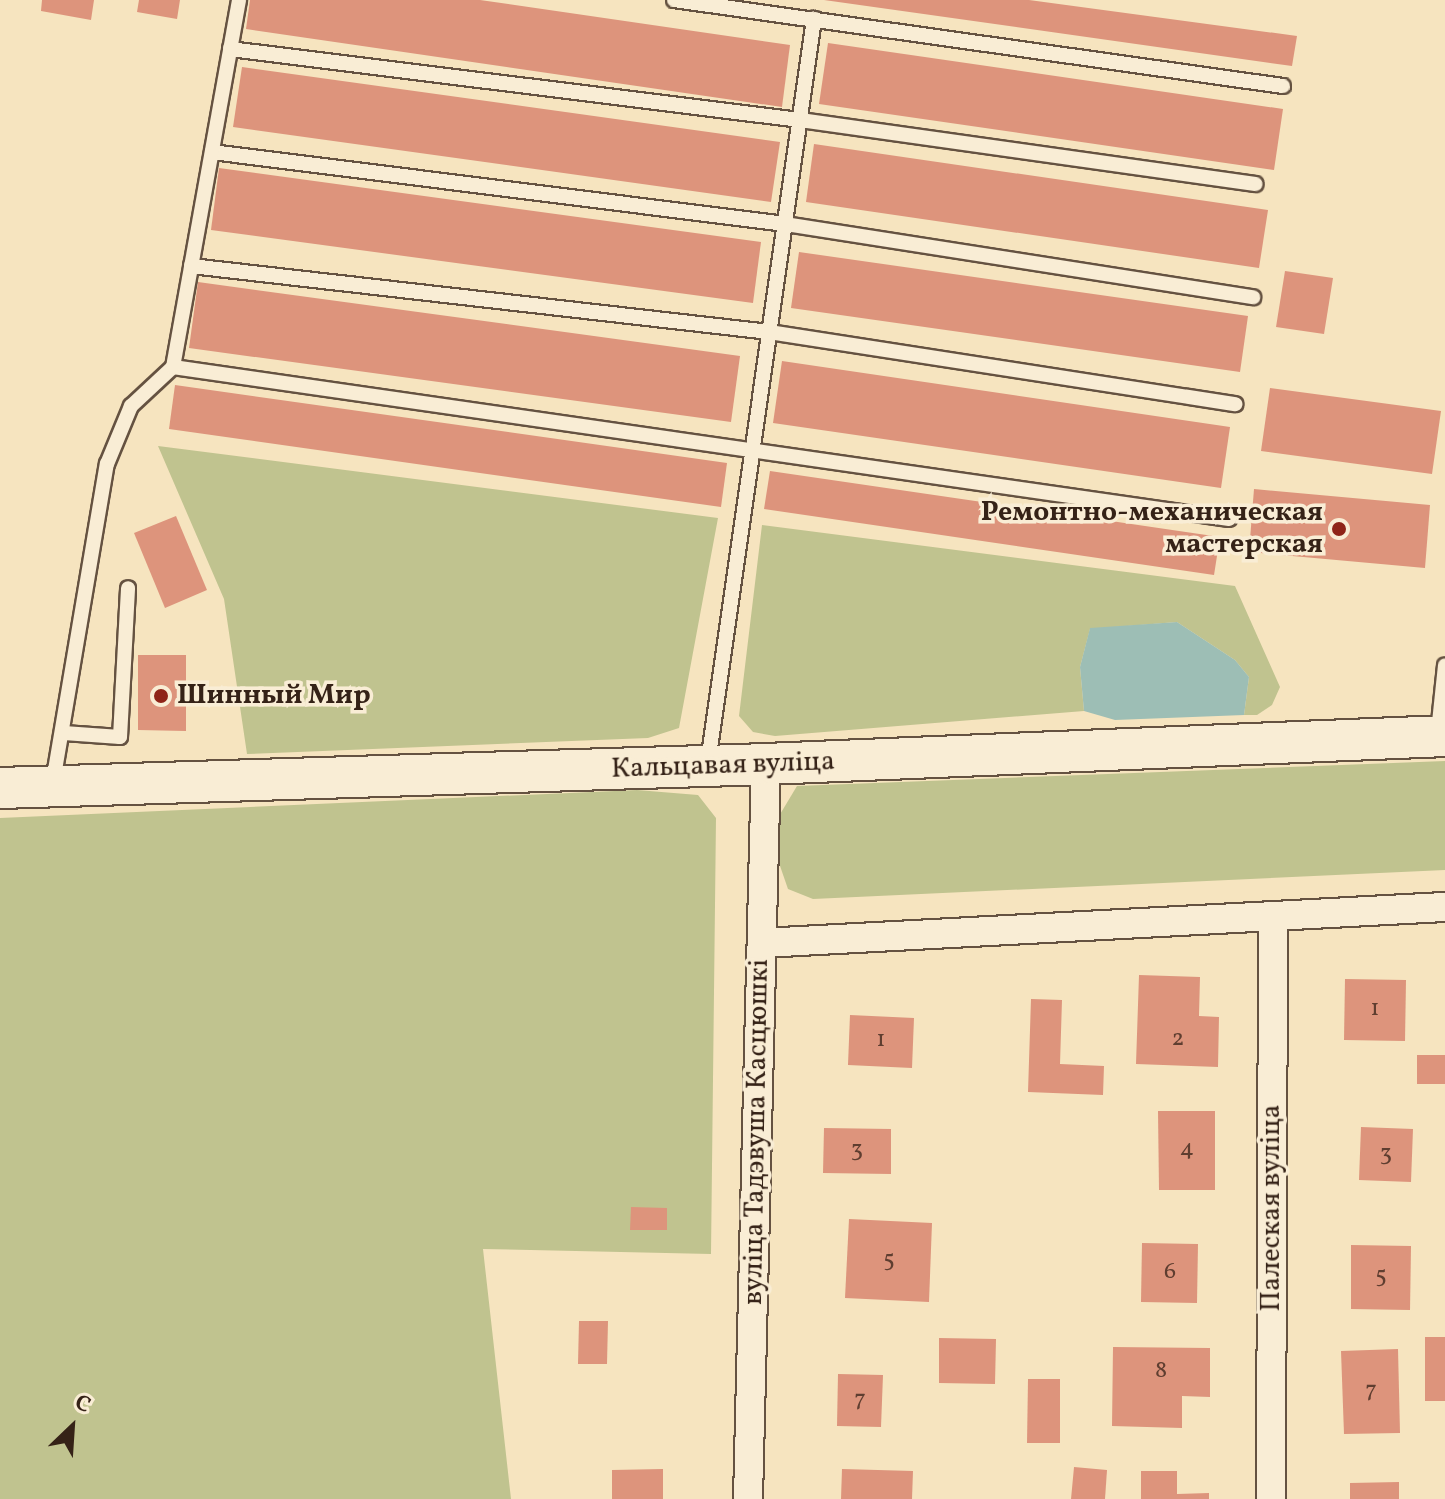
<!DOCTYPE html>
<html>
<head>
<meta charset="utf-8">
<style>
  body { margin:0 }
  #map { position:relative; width:1445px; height:1499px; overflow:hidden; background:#f6e4bf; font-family:Vollkorn,serif }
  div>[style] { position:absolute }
  .green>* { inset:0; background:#c0c38f }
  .water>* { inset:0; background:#9dbeb5 }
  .building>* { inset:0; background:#dd947c }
  .roads { filter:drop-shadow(2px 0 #655241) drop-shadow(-2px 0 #655241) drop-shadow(0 2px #655241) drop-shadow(0 -2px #655241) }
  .lane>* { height:14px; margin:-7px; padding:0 7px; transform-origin:7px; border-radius:7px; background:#f9edd5 }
  .street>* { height:28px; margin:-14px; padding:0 14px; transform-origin:14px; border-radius:14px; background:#f9edd5 }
  .secondary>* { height:40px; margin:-20px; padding:0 20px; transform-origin:20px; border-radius:20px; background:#f9edd5 }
  .dots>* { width:22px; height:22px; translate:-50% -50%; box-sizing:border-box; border:4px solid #f9edd5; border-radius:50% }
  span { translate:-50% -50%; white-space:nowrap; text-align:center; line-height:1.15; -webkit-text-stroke:7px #f9edd5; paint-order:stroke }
  .number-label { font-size:24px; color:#5f3e30 }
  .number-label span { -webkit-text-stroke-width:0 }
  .poi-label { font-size:28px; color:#352217; font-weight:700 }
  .right { translate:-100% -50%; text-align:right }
  .left { translate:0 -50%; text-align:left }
  .street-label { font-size:28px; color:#352217 }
  .north { position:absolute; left:32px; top:1387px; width:80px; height:80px; -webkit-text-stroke:6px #f9edd5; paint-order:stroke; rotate:25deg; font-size:22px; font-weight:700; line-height:32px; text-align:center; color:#352217 }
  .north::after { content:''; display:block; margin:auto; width:28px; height:36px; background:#352217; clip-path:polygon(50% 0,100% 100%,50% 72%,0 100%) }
</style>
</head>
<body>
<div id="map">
  <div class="green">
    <div style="clip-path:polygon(158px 446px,718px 518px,679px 728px,648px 738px,247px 754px,224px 599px)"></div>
    <div style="clip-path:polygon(762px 525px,1235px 586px,1280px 687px,1272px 705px,1257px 715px,1244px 715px,1249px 677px,1235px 660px,1177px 622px,1090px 629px,1080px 667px,1084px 711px,775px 736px,753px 732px,739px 716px)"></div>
    <div style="clip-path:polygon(1445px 761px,1445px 870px,813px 899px,788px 889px,779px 863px,779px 816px,797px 786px)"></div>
    <div style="clip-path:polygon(637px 790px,698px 795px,716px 818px,711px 1254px,483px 1249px,511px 1499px,0 1499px,0 818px)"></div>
  </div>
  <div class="water">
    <div style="clip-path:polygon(1177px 622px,1235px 660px,1249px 677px,1244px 715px,1115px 720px,1084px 711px,1080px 667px,1090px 628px)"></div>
  </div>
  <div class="building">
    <div style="clip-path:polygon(42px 0,94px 0,91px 20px,41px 11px)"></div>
    <div style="clip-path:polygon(139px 0,180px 0,177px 19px,137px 12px)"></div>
    <div style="clip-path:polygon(250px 0,480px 0,790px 45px,782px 107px,246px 29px)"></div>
    <div style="clip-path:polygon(824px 0,1029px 0,1297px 36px,1292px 66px)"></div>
    <div style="clip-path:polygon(828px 43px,1283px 109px,1274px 170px,819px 104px)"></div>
    <div style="clip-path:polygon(242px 67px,780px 142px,771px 202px,233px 127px)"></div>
    <div style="clip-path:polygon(814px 144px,1268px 210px,1259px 268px,806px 202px)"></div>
    <div style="clip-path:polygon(219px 168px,761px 242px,753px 303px,211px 230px)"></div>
    <div style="clip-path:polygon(799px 252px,1248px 316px,1240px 372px,791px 308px)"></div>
    <div style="clip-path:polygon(1285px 271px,1333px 278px,1324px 334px,1276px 327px)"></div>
    <div style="clip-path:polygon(198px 282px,740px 356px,731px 422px,189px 348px)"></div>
    <div style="clip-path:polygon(782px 361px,1230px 427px,1221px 488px,773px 423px)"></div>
    <div style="clip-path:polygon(175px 385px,727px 463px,721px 507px,169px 429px)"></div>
    <div style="clip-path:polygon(1270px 388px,1441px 411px,1432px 474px,1261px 451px)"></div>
    <div style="clip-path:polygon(770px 471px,1220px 537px,1214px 575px,764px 509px)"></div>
    <div style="clip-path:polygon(1254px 489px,1430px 505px,1425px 568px,1249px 552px)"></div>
    <div style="clip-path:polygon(176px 516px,207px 590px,165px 608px,134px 533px)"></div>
    <div style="clip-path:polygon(138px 655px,186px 655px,186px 731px,138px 730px)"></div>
    <div style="clip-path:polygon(1139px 975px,1200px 977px,1199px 1016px,1219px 1017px,1218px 1067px,1136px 1064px)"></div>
    <div style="clip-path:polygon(1345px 979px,1406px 980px,1405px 1041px,1344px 1040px)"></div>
    <div style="clip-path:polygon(1031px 999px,1062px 1000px,1060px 1064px,1104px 1066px,1103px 1095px,1028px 1092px)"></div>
    <div style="clip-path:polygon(850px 1015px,914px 1018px,912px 1068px,848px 1065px)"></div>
    <div style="clip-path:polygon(1417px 1055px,1445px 1055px,1445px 1084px,1417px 1084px)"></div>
    <div style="clip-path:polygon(1158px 1111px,1215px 1111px,1215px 1190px,1159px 1190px)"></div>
    <div style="clip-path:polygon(1361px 1127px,1413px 1129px,1411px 1182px,1359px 1180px)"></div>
    <div style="clip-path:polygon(824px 1128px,891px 1129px,891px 1174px,823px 1173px)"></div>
    <div style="clip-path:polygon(631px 1207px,667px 1208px,667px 1230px,630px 1230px)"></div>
    <div style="clip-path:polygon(849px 1219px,932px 1223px,929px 1302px,845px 1298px)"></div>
    <div style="clip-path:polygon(1142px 1243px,1198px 1244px,1197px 1303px,1141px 1302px)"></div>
    <div style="clip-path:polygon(1351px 1245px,1411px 1246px,1410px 1310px,1351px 1309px)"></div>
    <div style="clip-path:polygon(579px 1321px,608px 1321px,607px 1364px,578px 1364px)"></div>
    <div style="clip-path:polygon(1425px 1337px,1445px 1337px,1445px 1401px,1425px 1401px)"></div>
    <div style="clip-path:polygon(939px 1338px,996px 1339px,995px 1384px,939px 1383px)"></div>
    <div style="clip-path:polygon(1113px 1347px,1210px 1348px,1210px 1397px,1182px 1396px,1182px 1428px,1112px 1426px)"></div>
    <div style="clip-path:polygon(1398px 1349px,1400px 1433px,1344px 1434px,1341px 1351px)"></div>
    <div style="clip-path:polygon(838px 1374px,883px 1375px,881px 1427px,837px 1426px)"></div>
    <div style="clip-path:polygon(1028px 1379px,1060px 1379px,1060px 1443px,1027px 1443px)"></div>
    <div style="clip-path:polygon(1074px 1467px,1107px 1470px,1105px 1499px,1071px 1499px)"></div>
    <div style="clip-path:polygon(663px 1469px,663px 1499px,612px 1499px,612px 1470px)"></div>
    <div style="clip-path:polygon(842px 1469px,913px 1471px,912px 1499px,841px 1499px)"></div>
    <div style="clip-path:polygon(1141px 1471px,1177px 1471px,1177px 1494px,1209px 1493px,1209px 1499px,1141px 1499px)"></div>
    <div style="clip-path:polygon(1399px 1482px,1399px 1499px,1350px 1499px,1350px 1483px)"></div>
  </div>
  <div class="roads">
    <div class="lane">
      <div style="left:674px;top:0;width:615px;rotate:8.04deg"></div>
      <div style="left:230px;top:49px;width:574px;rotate:7.1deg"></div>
      <div style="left:800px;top:120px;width:460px;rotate:8deg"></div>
      <div style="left:212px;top:152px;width:578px;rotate:7.16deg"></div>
      <div style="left:785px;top:224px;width:474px;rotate:8.9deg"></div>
      <div style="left:191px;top:266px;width:582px;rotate:6.51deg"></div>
      <div style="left:769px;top:332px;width:472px;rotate:8.8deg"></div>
      <div style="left:173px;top:367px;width:1067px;rotate:8.19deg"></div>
      <div style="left:1438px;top:732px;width:67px;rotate:-84deg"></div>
      <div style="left:64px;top:733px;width:56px;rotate:4.1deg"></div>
      <div style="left:120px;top:737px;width:149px;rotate:-86.9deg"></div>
      <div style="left:708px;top:762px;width:751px;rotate:-81.88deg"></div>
      <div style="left:53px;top:782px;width:323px;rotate:-80.4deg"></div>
      <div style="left:107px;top:464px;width:63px;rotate:-67.5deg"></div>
      <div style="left:131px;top:406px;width:57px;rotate:-42.9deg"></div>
      <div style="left:173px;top:367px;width:373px;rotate:-79.8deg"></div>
    </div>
    <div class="street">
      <div style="left:762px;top:943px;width:684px;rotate:-3.02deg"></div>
      <div style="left:748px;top:1499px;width:735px;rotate:-88.6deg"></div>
      <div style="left:1271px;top:1499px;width:583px;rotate:-89.8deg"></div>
    </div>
    <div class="secondary">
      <div style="left:0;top:788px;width:766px;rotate:-1.79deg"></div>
      <div style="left:766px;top:764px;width:680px;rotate:-2.36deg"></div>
    </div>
  </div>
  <div class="dots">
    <div style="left:1339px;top:529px;background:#8f2418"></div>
    <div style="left:161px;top:696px;background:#8f2418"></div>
  </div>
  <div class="number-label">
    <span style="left:1375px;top:1010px">1</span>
    <span style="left:1178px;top:1040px">2</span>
    <span style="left:881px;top:1041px">1</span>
    <span style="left:1187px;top:1150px">4</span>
    <span style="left:857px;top:1151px">3</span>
    <span style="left:1386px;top:1155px">3</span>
    <span style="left:889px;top:1261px">5</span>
    <span style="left:1170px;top:1273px">6</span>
    <span style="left:1381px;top:1277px">5</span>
    <span style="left:1161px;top:1372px">8</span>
    <span style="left:1371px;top:1392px">7</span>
    <span style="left:860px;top:1401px">7</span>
  </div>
  <div class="poi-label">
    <span class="right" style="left:1323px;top:529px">Ремонтно-механическая<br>мастерская</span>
    <span class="left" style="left:177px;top:696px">Шинный Мир</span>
  </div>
  <div class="street-label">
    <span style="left:723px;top:766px;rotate:-2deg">Кальцавая вуліца</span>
    <span style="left:757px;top:1132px;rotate:-89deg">вуліца Тадэвуша Касцюшкі</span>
    <span style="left:1272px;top:1208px;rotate:-90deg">Палеская вуліца</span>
  </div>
  <div class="north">С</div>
</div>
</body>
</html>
